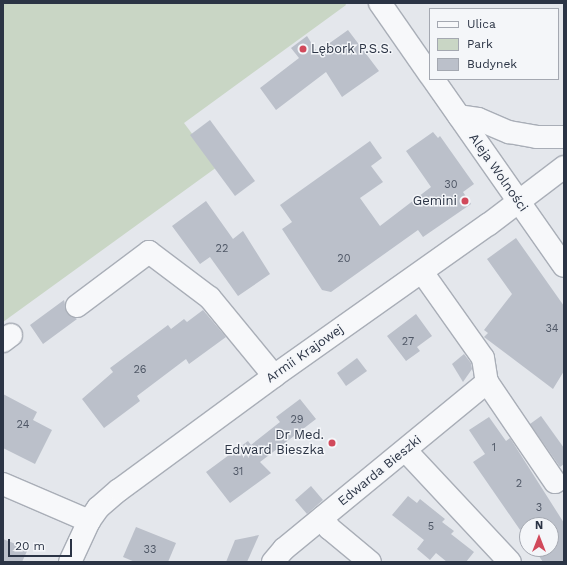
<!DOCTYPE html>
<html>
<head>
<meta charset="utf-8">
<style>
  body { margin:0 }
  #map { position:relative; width:567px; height:565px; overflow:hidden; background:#e4e7ec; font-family:"Work Sans",sans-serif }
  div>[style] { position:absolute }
  .green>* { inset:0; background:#c9d6c5 }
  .building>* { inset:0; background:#bbc0ca }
  .roads { filter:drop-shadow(1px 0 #a9aeb7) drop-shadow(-1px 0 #a9aeb7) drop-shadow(0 1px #a9aeb7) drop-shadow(0 -1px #a9aeb7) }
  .minor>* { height:22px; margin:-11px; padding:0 11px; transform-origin:11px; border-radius:11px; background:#f7f8fa }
  .dots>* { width:11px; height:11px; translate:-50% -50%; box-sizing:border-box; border:2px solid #f4f6f9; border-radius:50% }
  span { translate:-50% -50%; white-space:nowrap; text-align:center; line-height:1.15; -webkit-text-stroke:3px #f4f6f9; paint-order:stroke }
  .number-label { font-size:11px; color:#4f5766 }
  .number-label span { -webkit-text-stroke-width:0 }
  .poi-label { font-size:13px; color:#2b3445 }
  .left { translate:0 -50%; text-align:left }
  .right { translate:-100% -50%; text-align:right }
  .street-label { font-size:13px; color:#2b3445 }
  .frame { position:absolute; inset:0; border:4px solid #2b3445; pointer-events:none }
  .legend { position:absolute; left:429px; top:8px; width:130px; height:72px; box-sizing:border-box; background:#f4f6f9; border:1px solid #a4a8b1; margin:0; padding:5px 7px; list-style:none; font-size:12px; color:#2b3445 }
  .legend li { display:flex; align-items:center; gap:8px; height:20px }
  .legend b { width:20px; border:1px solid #a4a8b1 }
  .north { position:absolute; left:519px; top:517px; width:40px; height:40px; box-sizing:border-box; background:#f4f6f9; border:1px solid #a4a8b1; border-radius:50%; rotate:0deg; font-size:11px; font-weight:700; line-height:16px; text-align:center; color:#2b3445 }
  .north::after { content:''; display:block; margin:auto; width:14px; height:18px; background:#d1495b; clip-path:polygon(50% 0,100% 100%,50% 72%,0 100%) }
  .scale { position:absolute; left:8px; top:539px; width:64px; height:18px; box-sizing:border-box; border:2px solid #2b3445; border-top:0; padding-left:5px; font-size:12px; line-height:14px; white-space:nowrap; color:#2b3445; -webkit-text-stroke:3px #f4f6f9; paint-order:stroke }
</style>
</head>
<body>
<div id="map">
  <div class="green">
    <div style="clip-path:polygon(3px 3px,345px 3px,346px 5px,184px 123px,217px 167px,3px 322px)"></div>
  </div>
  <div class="building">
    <div style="clip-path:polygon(348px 30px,379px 71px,342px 97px,326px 72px,276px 110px,260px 88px,299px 58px,291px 48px,307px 36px,317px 52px)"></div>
    <div style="clip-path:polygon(210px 120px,255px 181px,235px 196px,190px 135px)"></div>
    <div style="clip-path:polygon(433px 132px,438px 138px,440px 136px,474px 184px,463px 192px,471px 204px,423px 237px,418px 230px,331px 292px,322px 290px,282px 229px,292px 222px,280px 205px,370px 141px,382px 158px,371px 166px,383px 182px,360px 198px,380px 226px,431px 187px,406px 151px)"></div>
    <div style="clip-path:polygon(206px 201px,233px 239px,243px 231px,270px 274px,238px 296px,210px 257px,200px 264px,172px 226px)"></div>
    <div style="clip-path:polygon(516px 238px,564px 306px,564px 371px,553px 389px,484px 337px,488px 333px,484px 330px,512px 294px,487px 259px)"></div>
    <div style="clip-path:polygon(64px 300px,67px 313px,77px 319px,43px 344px,30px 325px)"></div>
    <div style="clip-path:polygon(203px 310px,226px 337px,189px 364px,186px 359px,137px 396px,140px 401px,104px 428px,82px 399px,113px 372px,110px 368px,141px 345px,168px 325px,171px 329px,184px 319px,187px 322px)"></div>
    <div style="clip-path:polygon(416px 314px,432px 336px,417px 347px,420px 351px,406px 361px,387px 336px)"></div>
    <div style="clip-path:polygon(464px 354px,471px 363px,472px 369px,463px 382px,452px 364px)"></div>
    <div style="clip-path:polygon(357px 358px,367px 371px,346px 386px,337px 373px)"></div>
    <div style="clip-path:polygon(3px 394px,37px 412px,33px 420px,52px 430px,35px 464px,3px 448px)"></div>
    <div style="clip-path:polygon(300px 399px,316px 419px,260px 462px,271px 473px,230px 503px,206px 472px,248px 441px,251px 445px,280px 422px,276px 417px)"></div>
    <div style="clip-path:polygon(541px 416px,564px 448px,564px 464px,560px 467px,530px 424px)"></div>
    <div style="clip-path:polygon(489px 417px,506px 441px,510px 438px,564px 523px,564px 562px,543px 562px,534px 549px,551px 549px,551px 525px,527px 525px,527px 540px,473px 462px,485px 454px,469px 430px)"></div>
    <div style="clip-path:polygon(311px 486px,323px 500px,307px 514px,295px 500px)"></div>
    <div style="clip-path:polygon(408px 496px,417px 503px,420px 499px,445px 519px,442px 522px,454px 531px,451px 534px,474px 552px,466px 562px,447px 562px,436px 553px,430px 560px,417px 549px,424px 540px,392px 515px)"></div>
    <div style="clip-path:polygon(136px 527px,176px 543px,168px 562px,135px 562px,123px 557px)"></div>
    <div style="clip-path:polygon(259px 535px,247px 562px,226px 562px,235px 540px)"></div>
    <div style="clip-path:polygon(3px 539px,28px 549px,22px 562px,3px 562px)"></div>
  </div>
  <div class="roads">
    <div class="minor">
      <div style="left:380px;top:3px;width:88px;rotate:55.2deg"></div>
      <div style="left:433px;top:79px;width:228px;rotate:55deg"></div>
      <div style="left:459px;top:116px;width:19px;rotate:9deg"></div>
      <div style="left:478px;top:119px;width:34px;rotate:23deg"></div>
      <div style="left:509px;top:132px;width:28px;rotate:10deg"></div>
      <div style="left:537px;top:137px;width:27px"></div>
      <div style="left:422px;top:272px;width:105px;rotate:54.7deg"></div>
      <div style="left:483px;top:358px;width:24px;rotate:81deg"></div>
      <div style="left:487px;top:382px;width:121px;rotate:55.8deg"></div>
      <div style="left:77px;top:306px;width:90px;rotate:-36.9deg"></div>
      <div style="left:149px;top:252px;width:76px;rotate:37deg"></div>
      <div style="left:210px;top:298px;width:101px;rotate:50.6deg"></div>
      <div style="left:3px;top:341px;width:10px;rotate:-37deg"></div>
      <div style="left:406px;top:451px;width:152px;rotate:46.9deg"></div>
      <div style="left:3px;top:484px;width:94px;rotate:23.3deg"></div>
      <div style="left:323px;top:517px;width:13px;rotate:61deg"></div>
      <div style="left:329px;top:528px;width:53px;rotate:39.7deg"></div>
      <div style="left:70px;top:562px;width:45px;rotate:-65.1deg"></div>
      <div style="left:89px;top:521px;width:16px;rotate:-55deg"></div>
      <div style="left:98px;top:508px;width:28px;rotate:-41deg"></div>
      <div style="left:119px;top:490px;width:192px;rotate:-36.3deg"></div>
      <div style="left:274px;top:376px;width:263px;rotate:-35.3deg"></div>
      <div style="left:489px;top:224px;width:94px;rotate:-37.2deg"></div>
      <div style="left:273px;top:562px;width:17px;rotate:-50deg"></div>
      <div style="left:284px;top:549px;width:263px;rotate:-39.4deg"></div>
    </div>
  </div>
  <div class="dots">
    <div style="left:303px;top:49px;background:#d1495b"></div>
    <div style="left:465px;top:201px;background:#d1495b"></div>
    <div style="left:332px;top:443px;background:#d1495b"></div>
  </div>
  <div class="number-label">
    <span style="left:451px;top:185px">30</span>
    <span style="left:222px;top:249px">22</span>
    <span style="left:344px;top:259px">20</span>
    <span style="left:552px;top:329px">34</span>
    <span style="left:408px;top:342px">27</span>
    <span style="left:140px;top:370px">26</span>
    <span style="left:297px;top:420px">29</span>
    <span style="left:23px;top:425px">24</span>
    <span style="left:494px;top:448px">1</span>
    <span style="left:238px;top:472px">31</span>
    <span style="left:519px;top:484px">2</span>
    <span style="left:539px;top:508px">3</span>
    <span style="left:431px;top:527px">5</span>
    <span style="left:150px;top:550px">33</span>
  </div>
  <div class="poi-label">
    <span class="left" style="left:311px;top:49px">Lębork P.S.S.</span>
    <span class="right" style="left:457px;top:201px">Gemini</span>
    <span class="right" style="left:324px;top:443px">Dr Med.<br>Edward Bieszka</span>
  </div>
  <div class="street-label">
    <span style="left:498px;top:173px;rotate:55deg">Aleja Wolności</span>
    <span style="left:305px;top:354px;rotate:-35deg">Armii Krajowej</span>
    <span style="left:380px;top:471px;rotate:-39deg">Edwarda Bieszki</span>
  </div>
  <div class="frame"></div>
  <ul class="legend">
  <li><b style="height:5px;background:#f7f8fa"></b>Ulica</li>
  <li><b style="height:11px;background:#c9d6c5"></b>Park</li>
  <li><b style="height:11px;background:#bbc0ca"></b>Budynek</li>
  </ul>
  <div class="north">N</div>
  <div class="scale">20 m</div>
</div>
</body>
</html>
